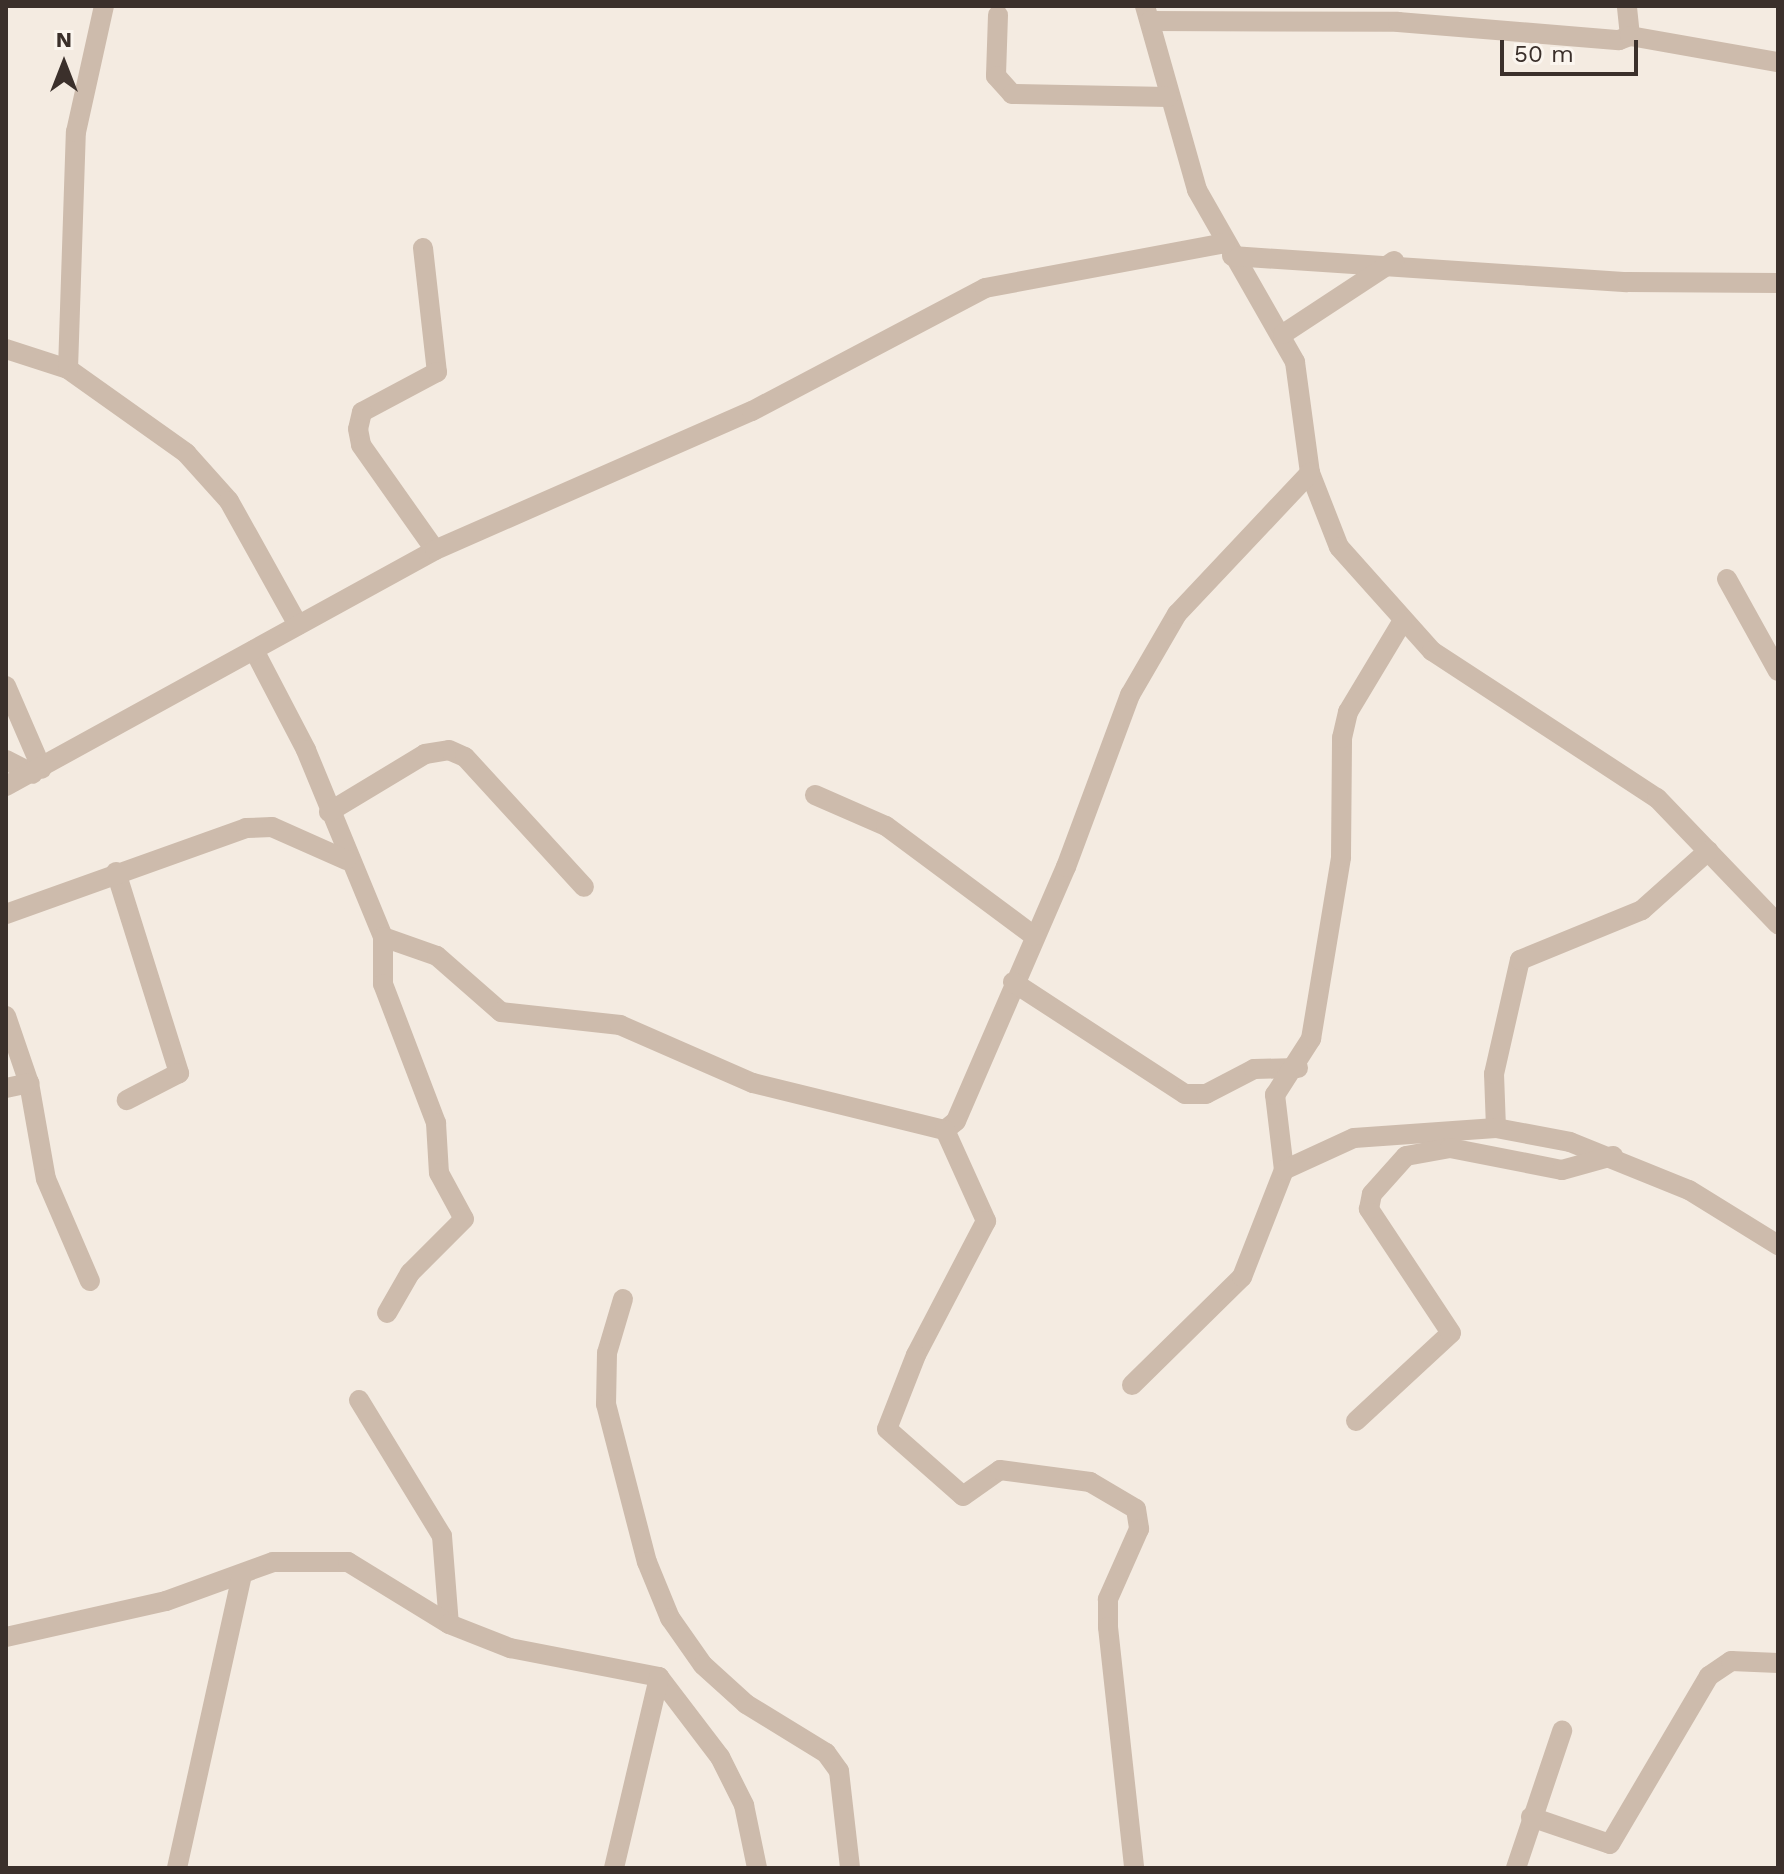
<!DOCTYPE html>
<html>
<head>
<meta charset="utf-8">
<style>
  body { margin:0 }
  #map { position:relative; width:1784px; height:1874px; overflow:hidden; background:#f4ebe1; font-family:"Work Sans",sans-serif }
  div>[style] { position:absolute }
  .minor>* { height:20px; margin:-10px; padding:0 10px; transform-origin:10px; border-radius:10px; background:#cdbbac }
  span { translate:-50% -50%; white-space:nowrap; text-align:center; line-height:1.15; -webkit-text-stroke:6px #fbf5ee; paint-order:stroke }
  .frame { position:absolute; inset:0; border:8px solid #3b302b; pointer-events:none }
  .north { position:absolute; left:24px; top:24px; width:80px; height:80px; -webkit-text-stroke:6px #fbf5ee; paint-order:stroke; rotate:0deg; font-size:22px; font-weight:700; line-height:32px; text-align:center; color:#3b302b }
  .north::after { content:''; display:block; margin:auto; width:28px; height:36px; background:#3b302b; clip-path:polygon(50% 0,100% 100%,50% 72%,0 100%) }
  .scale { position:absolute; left:1500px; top:40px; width:138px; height:36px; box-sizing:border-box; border:4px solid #3b302b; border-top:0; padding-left:10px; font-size:24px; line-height:28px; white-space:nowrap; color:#3b302b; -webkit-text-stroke:6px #fbf5ee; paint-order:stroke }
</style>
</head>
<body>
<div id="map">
  <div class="minor">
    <div style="left:1145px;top:6px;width:191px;rotate:74.2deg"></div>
    <div style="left:1197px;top:190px;width:198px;rotate:60.3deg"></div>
    <div style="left:1295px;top:362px;width:112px;rotate:82.3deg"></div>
    <div style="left:1310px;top:473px;width:79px;rotate:68.6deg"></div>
    <div style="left:1339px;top:547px;width:140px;rotate:48.2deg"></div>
    <div style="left:1432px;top:651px;width:269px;rotate:33.2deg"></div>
    <div style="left:1657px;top:798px;width:175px;rotate:46.2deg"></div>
    <div style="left:998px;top:15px;width:61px;rotate:91.9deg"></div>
    <div style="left:996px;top:76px;width:24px;rotate:48deg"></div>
    <div style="left:1012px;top:94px;width:156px;rotate:1.1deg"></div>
    <div style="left:1150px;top:21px;width:248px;rotate:0.2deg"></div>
    <div style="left:1398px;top:22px;width:222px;rotate:4.7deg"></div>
    <div style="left:1619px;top:40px;width:12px;rotate:-20deg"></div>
    <div style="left:1630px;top:36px;width:30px;rotate:-96deg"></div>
    <div style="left:1630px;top:36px;width:150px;rotate:10deg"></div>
    <div style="left:423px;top:248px;width:125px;rotate:83.6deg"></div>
    <div style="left:437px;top:372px;width:85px;rotate:151.9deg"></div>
    <div style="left:362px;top:412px;width:17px;rotate:103deg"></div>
    <div style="left:358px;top:429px;width:16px;rotate:79deg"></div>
    <div style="left:361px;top:445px;width:128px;rotate:54.8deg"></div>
    <div style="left:1232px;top:256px;width:396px;rotate:3.8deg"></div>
    <div style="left:1627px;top:282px;width:151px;rotate:0.4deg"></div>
    <div style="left:1283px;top:334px;width:133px;rotate:-33.3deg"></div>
    <div style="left:6px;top:349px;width:65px;rotate:17.9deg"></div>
    <div style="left:68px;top:369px;width:145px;rotate:35.4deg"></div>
    <div style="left:186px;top:453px;width:64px;rotate:48.1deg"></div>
    <div style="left:229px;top:501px;width:142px;rotate:60.9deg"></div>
    <div style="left:68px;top:369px;width:237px;rotate:-88.1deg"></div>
    <div style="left:76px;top:132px;width:129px;rotate:-77.5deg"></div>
    <div style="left:1727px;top:579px;width:105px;rotate:61deg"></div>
    <div style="left:254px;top:650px;width:113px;rotate:62.5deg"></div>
    <div style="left:306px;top:750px;width:202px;rotate:67.6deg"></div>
    <div style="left:383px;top:937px;width:57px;rotate:19.4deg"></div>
    <div style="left:437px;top:956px;width:85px;rotate:41.2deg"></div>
    <div style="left:501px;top:1012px;width:120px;rotate:6.2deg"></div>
    <div style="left:620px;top:1025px;width:145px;rotate:23.6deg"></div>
    <div style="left:753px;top:1083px;width:198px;rotate:13.8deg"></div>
    <div style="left:945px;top:1130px;width:14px;rotate:-39deg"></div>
    <div style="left:956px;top:1121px;width:277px;rotate:-66.6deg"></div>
    <div style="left:1066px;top:867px;width:184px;rotate:-69.6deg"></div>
    <div style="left:1130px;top:695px;width:94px;rotate:-59.9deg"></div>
    <div style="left:1177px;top:614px;width:194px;rotate:-46.7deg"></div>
    <div style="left:6px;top:686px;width:90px;rotate:66.6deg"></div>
    <div style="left:6px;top:760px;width:30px;rotate:27deg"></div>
    <div style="left:6px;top:786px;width:490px;rotate:-28.8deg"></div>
    <div style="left:435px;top:550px;width:346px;rotate:-23.7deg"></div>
    <div style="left:752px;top:411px;width:263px;rotate:-27.8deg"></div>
    <div style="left:985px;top:288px;width:244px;rotate:-10.6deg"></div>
    <div style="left:815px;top:795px;width:77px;rotate:23.6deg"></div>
    <div style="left:886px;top:826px;width:184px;rotate:36.6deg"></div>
    <div style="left:329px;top:812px;width:112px;rotate:-31.1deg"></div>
    <div style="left:425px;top:754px;width:24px;rotate:-9deg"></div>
    <div style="left:449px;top:750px;width:17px;rotate:24deg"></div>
    <div style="left:465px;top:757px;width:176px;rotate:47.5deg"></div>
    <div style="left:116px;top:872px;width:211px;rotate:72.6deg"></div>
    <div style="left:179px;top:1073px;width:59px;rotate:152.6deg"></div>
    <div style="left:6px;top:914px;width:255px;rotate:-19.7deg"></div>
    <div style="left:246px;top:828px;width:26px;rotate:-2deg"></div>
    <div style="left:272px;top:827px;width:81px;rotate:24deg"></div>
    <div style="left:383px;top:937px;width:47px;rotate:90deg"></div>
    <div style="left:383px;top:984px;width:149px;rotate:69.1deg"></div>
    <div style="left:436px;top:1123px;width:50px;rotate:86.6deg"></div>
    <div style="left:439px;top:1173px;width:52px;rotate:61.5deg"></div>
    <div style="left:464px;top:1219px;width:76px;rotate:135deg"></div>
    <div style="left:410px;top:1273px;width:46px;rotate:119.9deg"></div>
    <div style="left:1013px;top:982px;width:205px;rotate:33.1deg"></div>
    <div style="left:1185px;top:1094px;width:21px"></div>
    <div style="left:1206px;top:1094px;width:54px;rotate:-27.5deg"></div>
    <div style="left:1254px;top:1069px;width:44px;rotate:-1.3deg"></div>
    <div style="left:6px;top:1016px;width:71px;rotate:71.1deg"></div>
    <div style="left:29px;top:1083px;width:97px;rotate:80deg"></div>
    <div style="left:46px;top:1179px;width:111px;rotate:66.7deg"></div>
    <div style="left:6px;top:1088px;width:24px;rotate:-12deg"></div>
    <div style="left:1496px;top:1128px;width:54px;rotate:-92.1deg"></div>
    <div style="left:1494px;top:1074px;width:117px;rotate:-77.2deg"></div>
    <div style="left:1520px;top:960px;width:132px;rotate:-22.3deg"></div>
    <div style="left:1642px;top:910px;width:89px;rotate:-41.8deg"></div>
    <div style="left:945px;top:1130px;width:100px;rotate:65.7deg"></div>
    <div style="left:986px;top:1221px;width:151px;rotate:117.6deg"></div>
    <div style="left:916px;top:1355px;width:79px;rotate:111.4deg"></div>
    <div style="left:887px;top:1429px;width:101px;rotate:41.4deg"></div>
    <div style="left:963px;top:1496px;width:45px;rotate:-35.1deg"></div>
    <div style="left:1000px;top:1470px;width:91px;rotate:7.6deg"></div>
    <div style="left:1090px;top:1482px;width:53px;rotate:30.4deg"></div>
    <div style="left:1136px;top:1509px;width:20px;rotate:81deg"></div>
    <div style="left:1139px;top:1529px;width:77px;rotate:113.9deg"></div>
    <div style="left:1108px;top:1599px;width:28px;rotate:90deg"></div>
    <div style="left:1108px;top:1627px;width:242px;rotate:83.8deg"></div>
    <div style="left:1284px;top:1170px;width:76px;rotate:-96.8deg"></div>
    <div style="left:1275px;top:1095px;width:67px;rotate:-57.3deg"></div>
    <div style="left:1311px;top:1039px;width:184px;rotate:-80.6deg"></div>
    <div style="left:1341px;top:857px;width:119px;rotate:-89.5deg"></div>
    <div style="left:1342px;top:738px;width:27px;rotate:-77deg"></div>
    <div style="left:1348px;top:712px;width:105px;rotate:-59deg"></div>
    <div style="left:623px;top:1299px;width:56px;rotate:106.5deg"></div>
    <div style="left:607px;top:1353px;width:51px;rotate:91.1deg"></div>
    <div style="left:606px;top:1404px;width:163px;rotate:75.5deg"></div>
    <div style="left:647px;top:1562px;width:61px;rotate:67.7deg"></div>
    <div style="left:670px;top:1618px;width:57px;rotate:54.9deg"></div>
    <div style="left:703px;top:1665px;width:58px;rotate:42.2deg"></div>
    <div style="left:746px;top:1704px;width:94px;rotate:31.5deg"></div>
    <div style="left:826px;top:1753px;width:22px;rotate:54deg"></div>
    <div style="left:839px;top:1771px;width:98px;rotate:83.5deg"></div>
    <div style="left:1132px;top:1385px;width:154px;rotate:-44.5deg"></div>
    <div style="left:1242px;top:1277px;width:115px;rotate:-68.6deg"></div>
    <div style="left:1284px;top:1170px;width:77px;rotate:-24.6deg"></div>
    <div style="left:1354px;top:1138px;width:142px;rotate:-4deg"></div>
    <div style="left:1496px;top:1128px;width:75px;rotate:10.7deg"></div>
    <div style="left:1570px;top:1142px;width:128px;rotate:22deg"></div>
    <div style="left:1689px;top:1190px;width:105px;rotate:31.7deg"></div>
    <div style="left:359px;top:1400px;width:159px;rotate:58.6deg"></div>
    <div style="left:442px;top:1536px;width:88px;rotate:85.5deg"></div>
    <div style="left:1356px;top:1421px;width:129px;rotate:-42.8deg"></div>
    <div style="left:1451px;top:1333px;width:149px;rotate:-123.5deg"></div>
    <div style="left:1369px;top:1209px;width:15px;rotate:-79deg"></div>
    <div style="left:1372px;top:1194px;width:51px;rotate:-48.2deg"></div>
    <div style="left:1406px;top:1156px;width:45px;rotate:-10.3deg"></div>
    <div style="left:1450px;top:1148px;width:114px;rotate:11.1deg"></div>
    <div style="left:1562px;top:1170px;width:53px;rotate:-15.4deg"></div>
    <div style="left:6px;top:1637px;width:164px;rotate:-12.7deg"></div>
    <div style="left:166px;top:1601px;width:114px;rotate:-20deg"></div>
    <div style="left:273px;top:1562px;width:75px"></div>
    <div style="left:348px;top:1562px;width:119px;rotate:31.5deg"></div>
    <div style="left:449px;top:1624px;width:66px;rotate:21.5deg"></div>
    <div style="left:510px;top:1648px;width:152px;rotate:11deg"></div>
    <div style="left:659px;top:1677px;width:101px;rotate:52.7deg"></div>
    <div style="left:720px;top:1757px;width:54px;rotate:63.4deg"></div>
    <div style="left:744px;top:1805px;width:64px;rotate:78.3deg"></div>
    <div style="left:1531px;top:1817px;width:83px;rotate:18.9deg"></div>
    <div style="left:1610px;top:1844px;width:195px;rotate:-59.5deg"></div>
    <div style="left:1709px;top:1676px;width:27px;rotate:-34deg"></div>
    <div style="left:1731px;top:1661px;width:47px;rotate:2.4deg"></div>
    <div style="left:177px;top:1868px;width:300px;rotate:-77.5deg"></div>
    <div style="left:614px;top:1868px;width:196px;rotate:-76.7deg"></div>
    <div style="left:1516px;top:1868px;width:145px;rotate:-71.4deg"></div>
  </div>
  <div class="frame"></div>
  <div class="north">N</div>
  <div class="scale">50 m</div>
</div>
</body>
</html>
